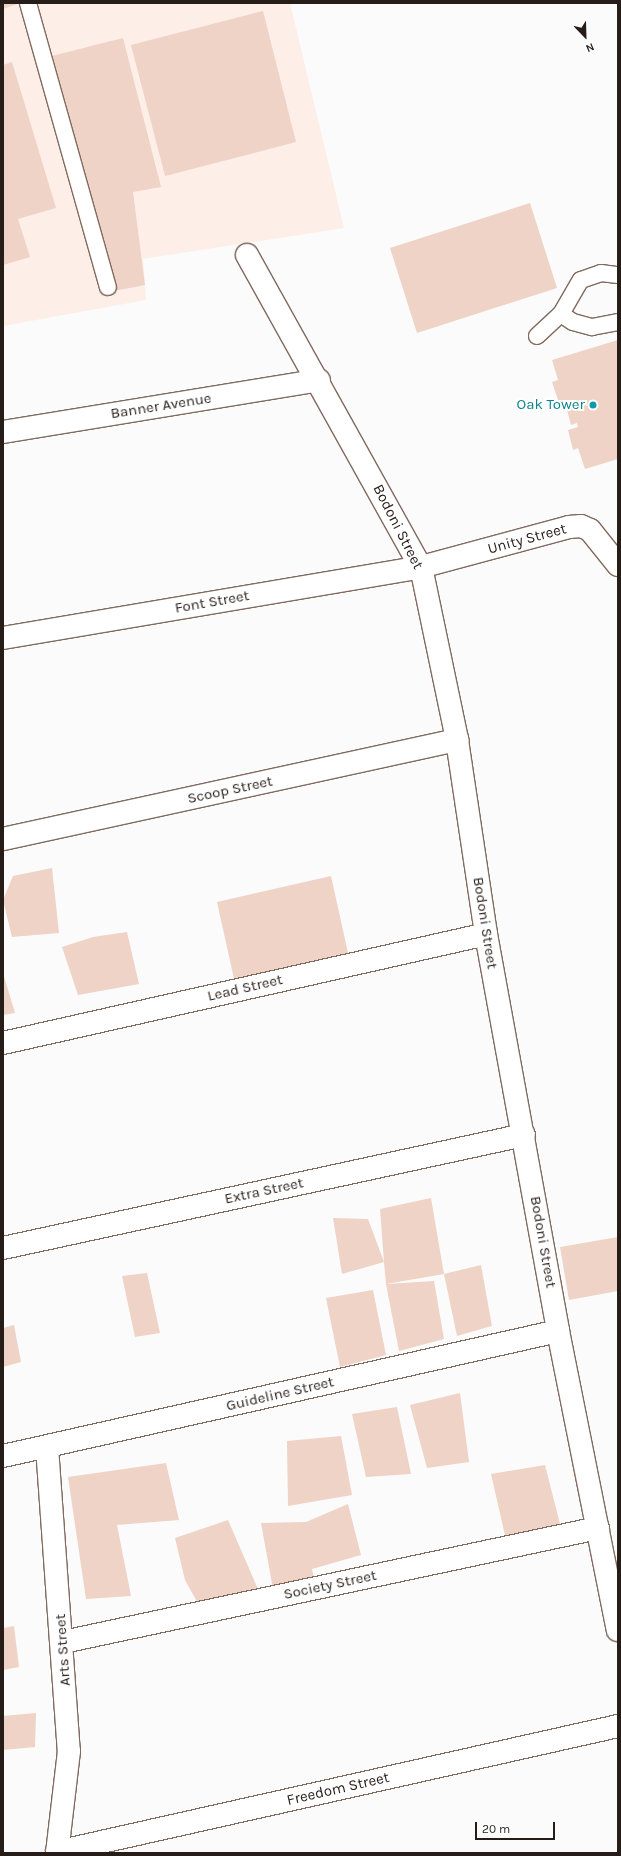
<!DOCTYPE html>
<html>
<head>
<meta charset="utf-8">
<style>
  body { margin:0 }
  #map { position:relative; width:621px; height:1856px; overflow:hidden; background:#fbfbfb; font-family:Karla,sans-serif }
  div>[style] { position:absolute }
  .built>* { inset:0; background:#fdeee8 }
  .building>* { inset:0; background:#eed3c6 }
  .roads { filter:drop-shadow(1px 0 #816a5e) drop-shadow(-1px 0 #816a5e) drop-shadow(0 1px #816a5e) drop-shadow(0 -1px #816a5e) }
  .lane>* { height:16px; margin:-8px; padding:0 8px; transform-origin:8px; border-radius:8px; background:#fff }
  .street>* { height:22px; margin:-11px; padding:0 11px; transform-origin:11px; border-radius:11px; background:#fff }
  .dots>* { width:11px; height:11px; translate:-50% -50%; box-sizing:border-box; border:2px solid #fff; border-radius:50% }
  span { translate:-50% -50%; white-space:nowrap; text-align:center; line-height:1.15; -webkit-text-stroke:4px #fff; paint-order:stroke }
  .culture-label { font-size:15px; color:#0d838f }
  .right { translate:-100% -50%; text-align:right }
  .street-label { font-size:15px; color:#261d18 }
  .frame { position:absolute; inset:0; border:4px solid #261d18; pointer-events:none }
  .north { position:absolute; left:565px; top:16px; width:40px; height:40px; -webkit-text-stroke:3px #fff; paint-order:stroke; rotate:157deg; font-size:11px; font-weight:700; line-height:16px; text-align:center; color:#261d18 }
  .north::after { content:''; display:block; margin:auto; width:14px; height:18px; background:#261d18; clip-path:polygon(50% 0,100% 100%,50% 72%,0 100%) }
  .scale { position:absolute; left:475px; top:1822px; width:80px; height:18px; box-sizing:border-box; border:2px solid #261d18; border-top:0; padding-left:5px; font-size:12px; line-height:14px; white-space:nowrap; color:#261d18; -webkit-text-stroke:3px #fff; paint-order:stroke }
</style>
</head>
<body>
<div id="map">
  <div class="built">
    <div style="clip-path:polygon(3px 3px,290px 3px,344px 228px,143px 259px,146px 300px,3px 326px)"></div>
  </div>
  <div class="building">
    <div style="clip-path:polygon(3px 3px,20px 3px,3px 9px)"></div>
    <div style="clip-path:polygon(263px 11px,296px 142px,165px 176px,131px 45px)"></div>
    <div style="clip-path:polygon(123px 38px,161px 187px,133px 192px,145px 285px,114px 291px,44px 58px)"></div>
    <div style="clip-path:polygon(12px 62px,56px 208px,18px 219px,30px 257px,3px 265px,3px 65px)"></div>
    <div style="clip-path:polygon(530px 203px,557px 288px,417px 333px,390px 248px)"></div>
    <div style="clip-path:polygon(618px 340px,618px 459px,585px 469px,578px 448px,573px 450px,568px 430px,578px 427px,577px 423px,571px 425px,566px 406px,571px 404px,570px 400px,559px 403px,552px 382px,558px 380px,552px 360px)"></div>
    <div style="clip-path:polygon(52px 868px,59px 933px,12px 937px,3px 900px,13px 876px)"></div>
    <div style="clip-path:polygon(331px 876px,348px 953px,234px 979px,217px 902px)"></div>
    <div style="clip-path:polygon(127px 932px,139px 984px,78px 995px,62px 947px,93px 937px)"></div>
    <div style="clip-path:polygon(3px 973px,15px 1013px,3px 1015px)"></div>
    <div style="clip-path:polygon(431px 1198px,444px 1274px,386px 1284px,384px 1262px,342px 1274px,333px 1218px,368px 1219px,384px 1262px,380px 1209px)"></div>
    <div style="clip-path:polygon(618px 1237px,618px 1291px,569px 1300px,560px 1247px)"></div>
    <div style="clip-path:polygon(481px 1265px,492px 1326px,457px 1336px,444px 1274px)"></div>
    <div style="clip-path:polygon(147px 1273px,160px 1333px,135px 1337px,122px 1276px)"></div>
    <div style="clip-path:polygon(434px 1281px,444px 1339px,399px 1351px,386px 1284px)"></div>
    <div style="clip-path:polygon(373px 1290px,386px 1355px,340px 1367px,326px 1298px)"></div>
    <div style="clip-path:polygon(14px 1325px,21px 1362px,3px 1367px,3px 1328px)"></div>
    <div style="clip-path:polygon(460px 1393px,469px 1462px,427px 1468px,410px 1405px)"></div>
    <div style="clip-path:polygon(397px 1407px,411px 1474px,366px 1477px,352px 1414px)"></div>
    <div style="clip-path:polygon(341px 1436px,352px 1495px,288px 1506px,287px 1441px)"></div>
    <div style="clip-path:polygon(166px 1463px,179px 1520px,117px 1525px,131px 1596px,86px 1599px,68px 1477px)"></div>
    <div style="clip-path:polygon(545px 1465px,562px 1532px,507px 1544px,491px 1474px)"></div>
    <div style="clip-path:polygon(348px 1504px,361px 1555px,312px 1569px,315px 1583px,273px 1589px,261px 1523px,306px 1522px)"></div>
    <div style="clip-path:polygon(228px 1520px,258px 1589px,201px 1609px,185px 1580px,175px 1538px)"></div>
    <div style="clip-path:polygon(14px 1626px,19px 1667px,3px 1670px,3px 1628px)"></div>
    <div style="clip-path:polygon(36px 1713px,35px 1747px,3px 1750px,3px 1716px)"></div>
  </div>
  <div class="roads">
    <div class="lane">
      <div style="left:28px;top:3px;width:295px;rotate:74.3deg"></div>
      <div style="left:561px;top:314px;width:14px;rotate:34deg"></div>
      <div style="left:573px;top:322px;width:20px;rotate:15deg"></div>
      <div style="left:592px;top:327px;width:26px;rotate:-11deg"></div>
      <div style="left:537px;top:336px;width:33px;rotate:-43deg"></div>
      <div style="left:561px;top:314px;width:39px;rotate:-60deg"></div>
      <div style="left:581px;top:280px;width:21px;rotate:-19deg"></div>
      <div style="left:601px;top:273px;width:17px;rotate:7deg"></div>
    </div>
    <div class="street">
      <div style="left:247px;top:255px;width:357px;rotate:60.9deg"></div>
      <div style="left:421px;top:567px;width:177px;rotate:78.2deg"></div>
      <div style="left:457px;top:740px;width:196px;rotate:81.5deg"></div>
      <div style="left:486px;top:934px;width:403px;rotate:79.7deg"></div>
      <div style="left:558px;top:1331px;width:305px;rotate:78.7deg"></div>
      <div style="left:3px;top:432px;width:320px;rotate:-9.3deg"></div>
      <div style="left:3px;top:638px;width:424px;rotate:-9.6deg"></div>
      <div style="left:421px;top:567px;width:153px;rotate:-15.1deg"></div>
      <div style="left:569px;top:527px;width:12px;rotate:-5deg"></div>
      <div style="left:581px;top:526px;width:10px;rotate:24deg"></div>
      <div style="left:590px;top:530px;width:45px;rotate:51.3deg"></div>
      <div style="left:3px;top:839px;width:465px;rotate:-12.3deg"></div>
      <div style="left:3px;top:1043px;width:495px;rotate:-12.7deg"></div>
      <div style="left:3px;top:1248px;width:533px;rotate:-12.24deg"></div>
      <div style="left:47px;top:1447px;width:305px;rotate:85.9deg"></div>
      <div style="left:69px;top:1751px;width:103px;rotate:96.7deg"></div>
      <div style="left:3px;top:1456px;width:569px;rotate:-12.69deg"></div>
      <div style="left:63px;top:1642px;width:547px;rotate:-12.03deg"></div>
      <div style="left:57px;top:1852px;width:575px;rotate:-12.66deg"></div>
    </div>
  </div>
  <div class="dots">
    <div style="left:593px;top:405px;background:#0f9aa8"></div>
  </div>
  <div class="culture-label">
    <span class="right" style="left:585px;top:405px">Oak Tower</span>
  </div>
  <div class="street-label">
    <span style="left:161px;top:406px;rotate:-9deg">Banner Avenue</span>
    <span style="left:398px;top:527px;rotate:63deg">Bodoni Street</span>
    <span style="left:527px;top:539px;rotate:-15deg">Unity Street</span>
    <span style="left:212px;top:602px;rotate:-10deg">Font Street</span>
    <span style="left:230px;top:790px;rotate:-12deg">Scoop Street</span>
    <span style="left:485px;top:923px;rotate:81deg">Bodoni Street</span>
    <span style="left:245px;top:988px;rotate:-13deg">Lead Street</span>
    <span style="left:264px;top:1191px;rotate:-12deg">Extra Street</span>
    <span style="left:543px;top:1242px;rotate:80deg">Bodoni Street</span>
    <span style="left:280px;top:1394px;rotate:-13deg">Guideline Street</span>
    <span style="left:330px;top:1585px;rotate:-12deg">Society Street</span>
    <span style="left:63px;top:1650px;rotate:-94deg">Arts Street</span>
    <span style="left:338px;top:1789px;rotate:-13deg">Freedom Street</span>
  </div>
  <div class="frame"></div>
  <div class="north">N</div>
  <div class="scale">20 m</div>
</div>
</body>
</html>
